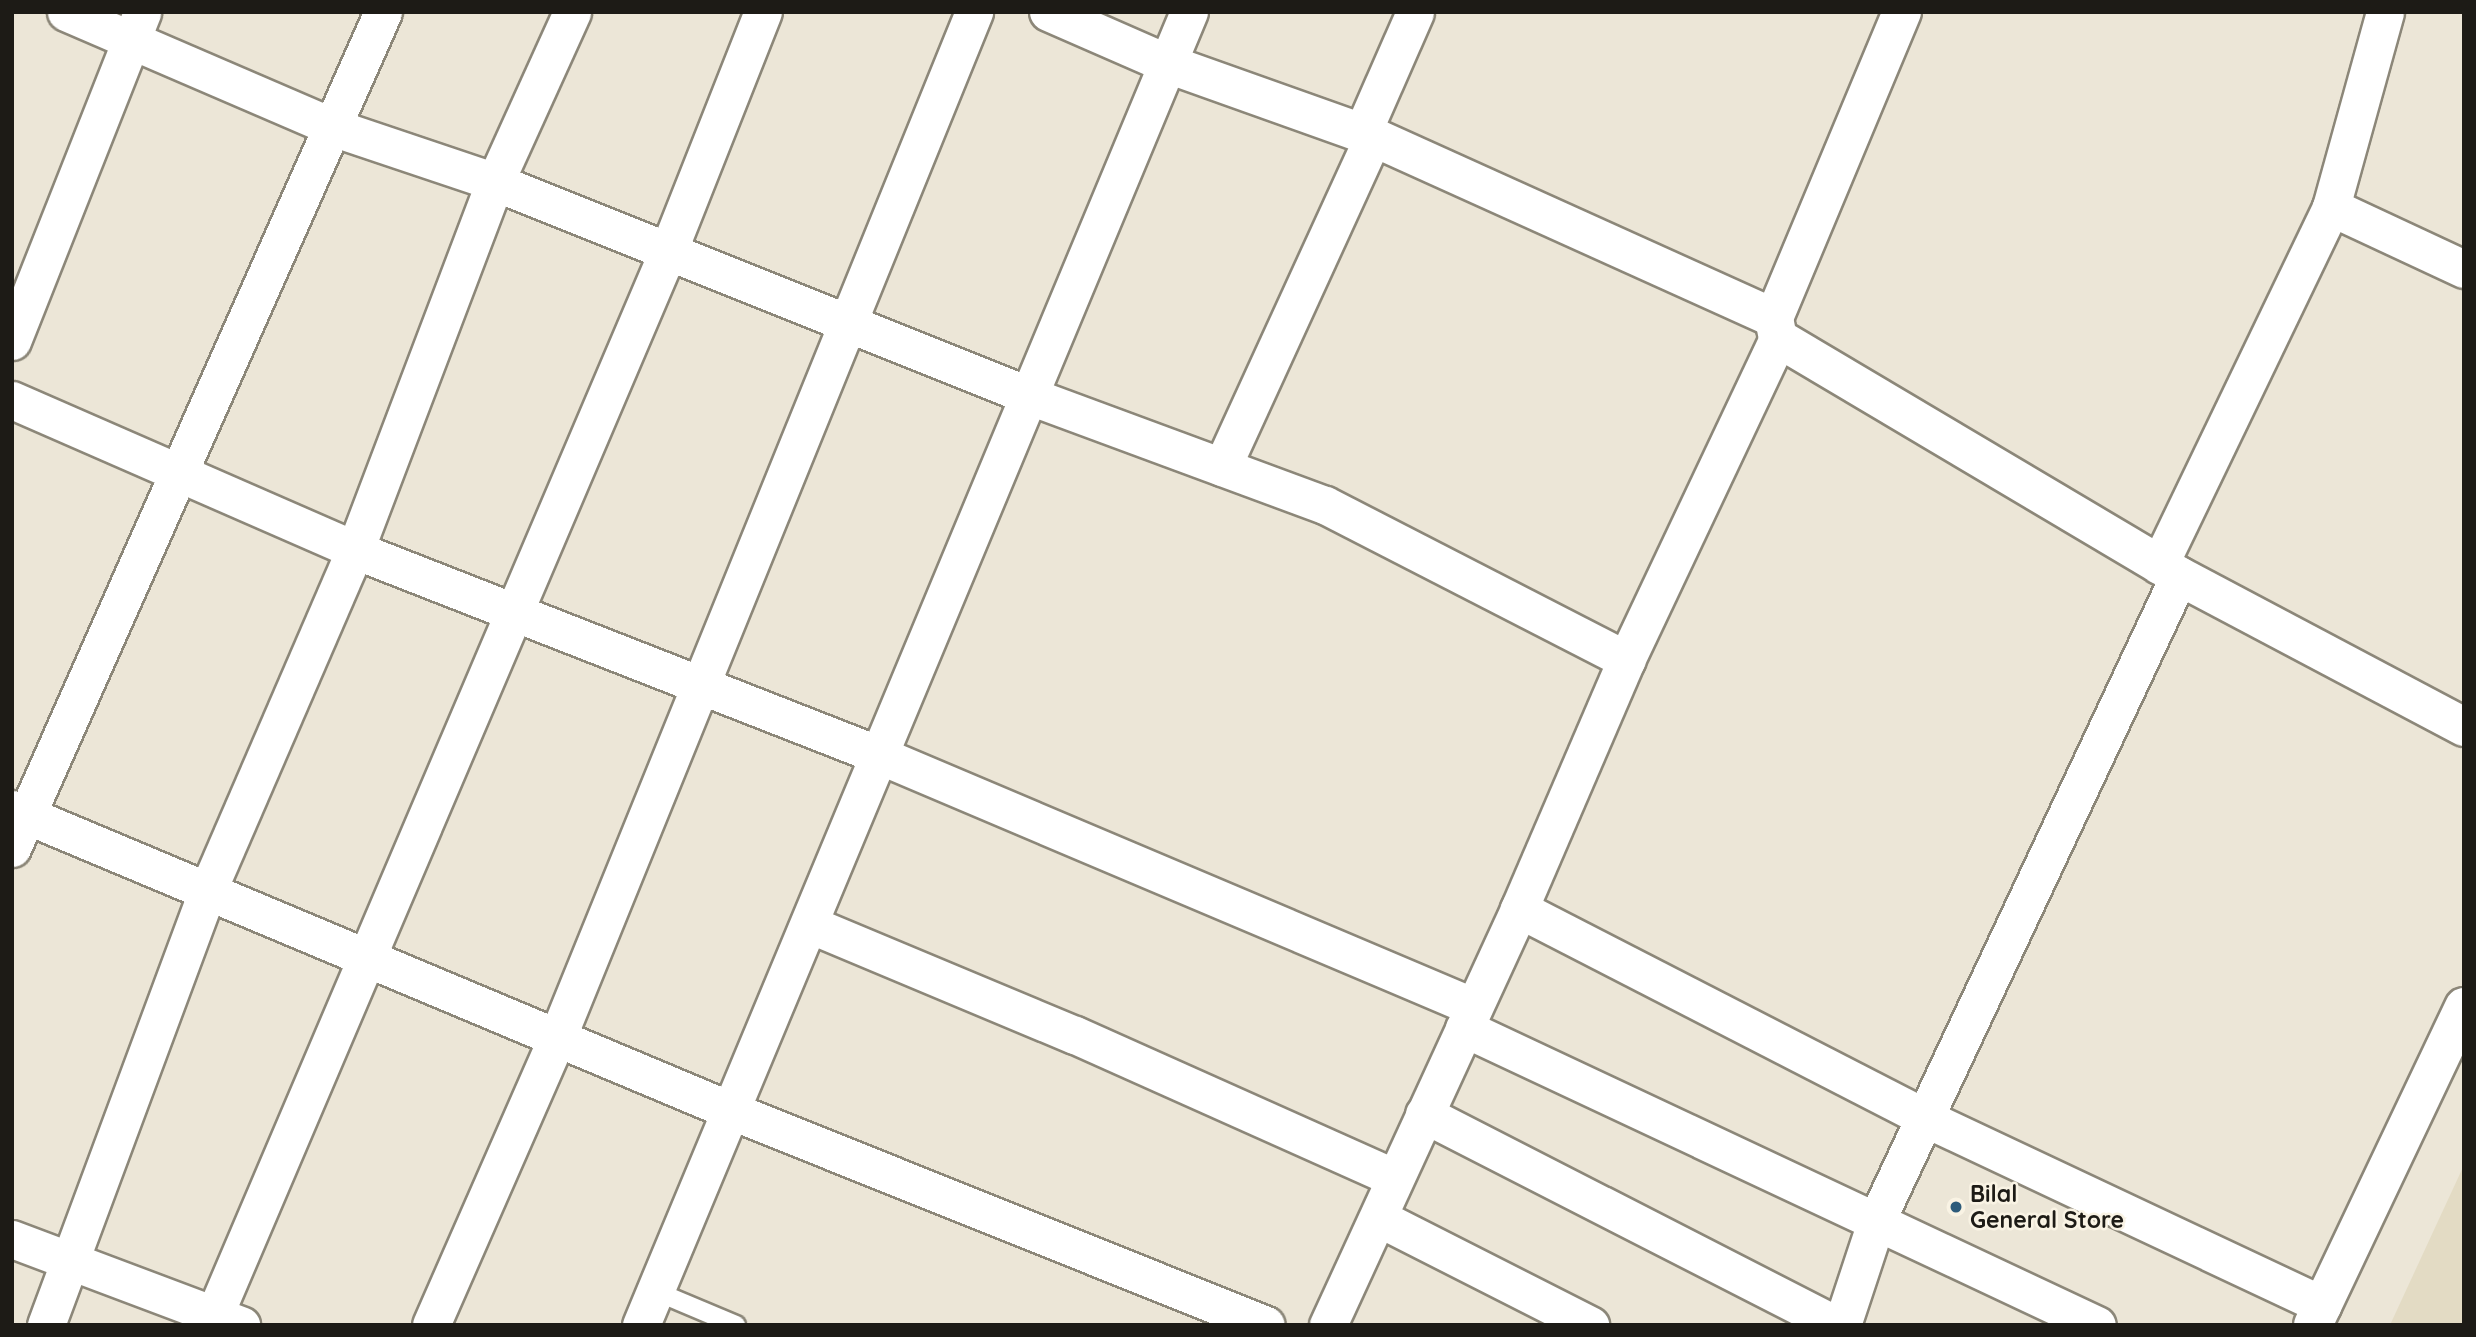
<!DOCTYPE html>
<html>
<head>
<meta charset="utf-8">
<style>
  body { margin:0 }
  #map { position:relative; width:2476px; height:1337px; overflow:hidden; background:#ece6d7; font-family:Quicksand,sans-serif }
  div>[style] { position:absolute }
  .built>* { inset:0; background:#e3dbc4 }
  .roads { filter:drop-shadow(2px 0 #8c8779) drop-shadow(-2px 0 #8c8779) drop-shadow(0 2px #8c8779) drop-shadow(0 -2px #8c8779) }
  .lane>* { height:18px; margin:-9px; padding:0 9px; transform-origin:9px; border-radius:9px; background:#fff }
  .street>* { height:37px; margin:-18.5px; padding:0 18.5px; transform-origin:18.5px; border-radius:18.5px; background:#fff }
  .secondary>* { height:38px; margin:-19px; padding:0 19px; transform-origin:19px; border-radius:19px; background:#fff }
  .dots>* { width:19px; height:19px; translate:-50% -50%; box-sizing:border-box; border:4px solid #f9f3e4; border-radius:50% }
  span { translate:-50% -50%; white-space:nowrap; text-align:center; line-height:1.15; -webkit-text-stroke:5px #f9f3e4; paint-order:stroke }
  .poi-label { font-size:23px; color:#1d1b16; font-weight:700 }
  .left { translate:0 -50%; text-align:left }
  .frame { position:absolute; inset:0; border:14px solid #1d1b16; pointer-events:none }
</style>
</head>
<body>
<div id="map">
  <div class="built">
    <div style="clip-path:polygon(2464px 1165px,2464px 1325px,2390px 1325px)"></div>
  </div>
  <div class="roads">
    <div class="lane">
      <div style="left:655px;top:1291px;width:88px;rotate:22.8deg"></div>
    </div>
    <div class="street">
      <div style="left:66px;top:12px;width:293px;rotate:23.3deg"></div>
      <div style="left:335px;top:128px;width:169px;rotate:18.6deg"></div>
      <div style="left:495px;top:182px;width:576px;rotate:21.8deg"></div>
      <div style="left:1030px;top:396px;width:314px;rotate:20.3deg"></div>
      <div style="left:1325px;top:505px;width:339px;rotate:27.2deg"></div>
      <div style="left:1362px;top:133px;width:132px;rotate:-66.3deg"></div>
      <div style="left:2331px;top:207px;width:147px;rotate:25deg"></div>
      <div style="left:12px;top:341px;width:354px;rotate:-68.4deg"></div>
      <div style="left:12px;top:400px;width:374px;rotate:23.6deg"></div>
      <div style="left:355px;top:550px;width:563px;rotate:21.37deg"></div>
      <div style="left:879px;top:755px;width:646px;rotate:22.95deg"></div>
      <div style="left:1222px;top:467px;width:363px;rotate:-65.4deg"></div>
      <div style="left:2159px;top:565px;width:397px;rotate:-64.3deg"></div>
      <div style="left:2331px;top:207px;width:202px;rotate:-74.5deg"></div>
      <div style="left:12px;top:809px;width:781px;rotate:22.76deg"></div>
      <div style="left:732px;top:1111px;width:575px;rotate:21.84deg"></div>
      <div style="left:12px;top:848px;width:915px;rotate:-66.07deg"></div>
      <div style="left:1519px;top:909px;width:459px;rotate:27.2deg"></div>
      <div style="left:1927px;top:1119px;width:437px;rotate:25.2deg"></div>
      <div style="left:809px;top:924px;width:288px;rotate:22.7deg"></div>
      <div style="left:1075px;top:1035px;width:350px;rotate:24.1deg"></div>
      <div style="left:1464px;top:1028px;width:699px;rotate:25.14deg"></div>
      <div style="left:1424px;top:1114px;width:464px;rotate:27.1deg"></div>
      <div style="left:1379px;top:1218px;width:237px;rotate:26.9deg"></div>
      <div style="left:12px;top:1239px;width:245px;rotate:20.6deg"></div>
      <div style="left:46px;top:1325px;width:462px;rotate:-69.6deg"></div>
      <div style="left:207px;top:892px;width:373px;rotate:-66.6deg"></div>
      <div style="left:355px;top:550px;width:394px;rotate:-69.2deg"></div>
      <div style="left:495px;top:182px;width:187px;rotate:-65.6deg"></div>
      <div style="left:210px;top:1325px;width:1170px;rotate:-66.9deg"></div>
      <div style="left:669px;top:249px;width:255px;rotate:-68.4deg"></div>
      <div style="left:431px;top:1325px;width:313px;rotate:-66.3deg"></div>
      <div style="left:557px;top:1038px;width:1108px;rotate:-67.88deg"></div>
      <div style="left:641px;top:1325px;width:1423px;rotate:-67.35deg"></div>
      <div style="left:1328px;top:1325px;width:458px;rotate:-65.3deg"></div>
      <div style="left:1519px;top:909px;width:271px;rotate:-66.7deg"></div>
      <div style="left:1626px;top:660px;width:356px;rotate:-64.7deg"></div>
      <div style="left:1842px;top:1325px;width:112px;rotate:-71.7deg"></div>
      <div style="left:1877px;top:1219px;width:710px;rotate:-64.84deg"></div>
    </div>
    <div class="secondary">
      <div style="left:1049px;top:12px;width:130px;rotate:23.6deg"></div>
      <div style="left:1168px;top:64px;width:218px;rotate:19.6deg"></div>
      <div style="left:1373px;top:137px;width:440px;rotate:24.3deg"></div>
      <div style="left:1902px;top:12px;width:332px;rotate:112.7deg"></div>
      <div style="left:1774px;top:318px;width:20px;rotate:79deg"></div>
      <div style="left:1778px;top:338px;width:466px;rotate:30.7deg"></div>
      <div style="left:2179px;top:576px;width:323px;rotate:27.9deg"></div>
      <div style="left:2313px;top:1325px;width:352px;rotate:-64.6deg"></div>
    </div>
  </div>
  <div class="dots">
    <div style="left:1956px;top:1207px;background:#2d5b7a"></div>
  </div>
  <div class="poi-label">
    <span class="left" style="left:1970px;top:1207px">Bilal<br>General Store</span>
  </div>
  <div class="frame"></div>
</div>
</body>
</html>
